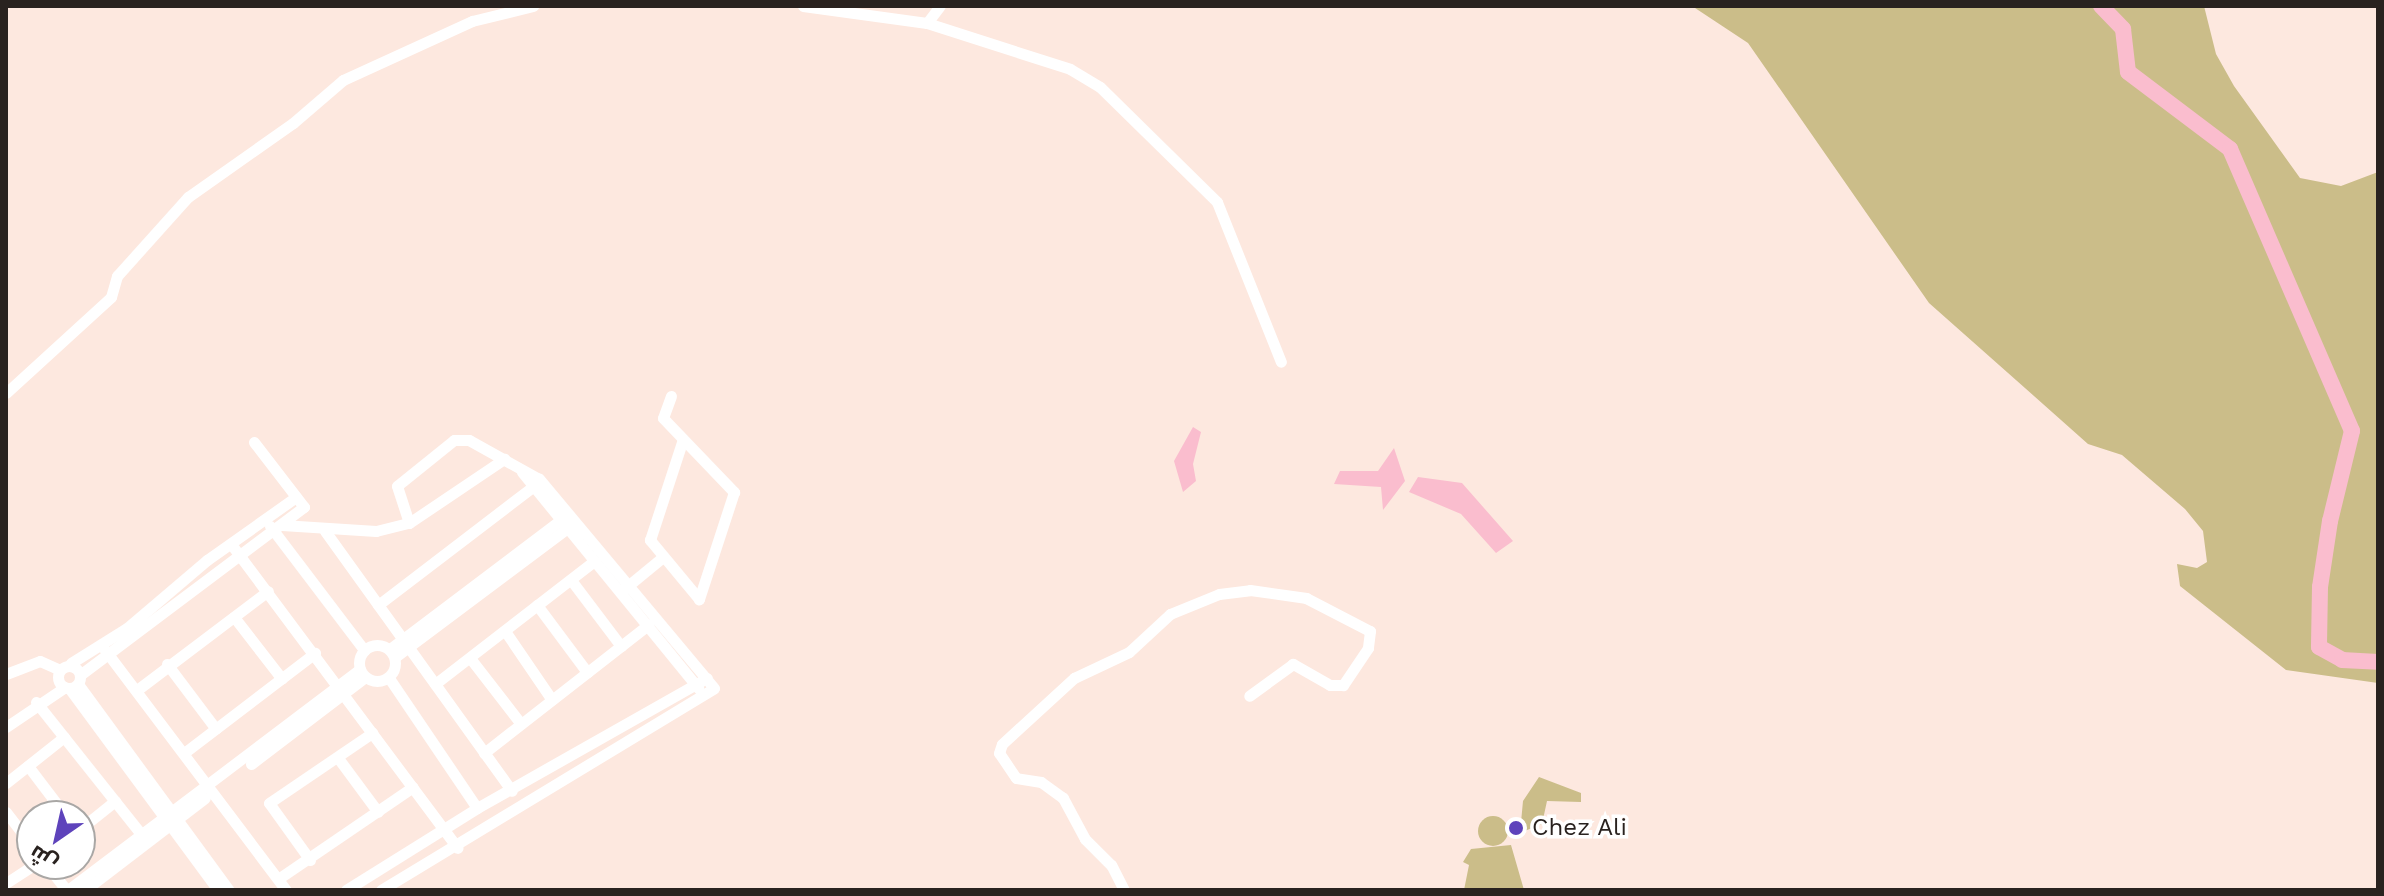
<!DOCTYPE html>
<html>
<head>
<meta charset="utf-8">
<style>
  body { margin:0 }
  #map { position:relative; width:2384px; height:896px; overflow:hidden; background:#fde8df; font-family:"Work Sans",Cairo,sans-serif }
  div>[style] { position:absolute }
  .green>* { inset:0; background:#cbbd89 }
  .round { border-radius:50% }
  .water>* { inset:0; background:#fabdce }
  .river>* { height:16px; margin:-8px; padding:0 8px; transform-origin:8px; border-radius:8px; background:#fabdce }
  .street>* { height:11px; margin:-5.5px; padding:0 5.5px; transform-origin:5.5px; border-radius:5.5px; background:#fff }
  .street>.ring { margin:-5.5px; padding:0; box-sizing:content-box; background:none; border:11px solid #fff; border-radius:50% }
  .dots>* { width:22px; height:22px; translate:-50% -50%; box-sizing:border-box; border:4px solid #fff; border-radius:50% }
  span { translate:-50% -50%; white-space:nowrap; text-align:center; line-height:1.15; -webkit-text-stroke:7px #fff; paint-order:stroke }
  .poi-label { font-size:24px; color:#29221f }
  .left { translate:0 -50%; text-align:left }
  .frame { position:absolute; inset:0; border:8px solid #29221f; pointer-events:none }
  .north { position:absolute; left:16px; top:800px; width:80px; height:80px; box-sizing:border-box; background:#fff; border:2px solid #a9a7a5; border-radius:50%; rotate:214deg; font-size:22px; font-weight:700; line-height:32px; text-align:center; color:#29221f }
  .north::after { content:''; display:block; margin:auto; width:28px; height:36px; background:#5e43bb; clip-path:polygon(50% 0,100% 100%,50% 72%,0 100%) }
</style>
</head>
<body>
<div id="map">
  <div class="green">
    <div style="clip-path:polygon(1692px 6px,2204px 6px,2216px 54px,2234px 86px,2300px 178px,2341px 186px,2378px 172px,2378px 683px,2286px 670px,2180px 586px,2177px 564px,2197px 568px,2207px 562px,2203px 531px,2185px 509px,2122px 455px,2088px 444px,1929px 303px,1748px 43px)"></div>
    <div style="clip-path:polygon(1539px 777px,1581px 793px,1581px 802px,1547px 801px,1542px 824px,1520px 833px,1523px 801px)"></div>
    <div class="round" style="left:1478px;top:816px;width:30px;height:30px"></div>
    <div style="clip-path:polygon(1511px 845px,1524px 890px,1464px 890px,1469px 865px,1463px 862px,1471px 849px)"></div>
  </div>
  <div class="water">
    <div style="clip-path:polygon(1193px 427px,1201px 432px,1193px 464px,1196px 481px,1183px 492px,1174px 461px)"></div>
    <div style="clip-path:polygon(1394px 448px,1405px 481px,1383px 510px,1381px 487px,1334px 484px,1340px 471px,1378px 471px)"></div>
    <div style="clip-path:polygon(1418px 477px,1462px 483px,1513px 541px,1496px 553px,1461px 514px,1409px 492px)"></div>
  </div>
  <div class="river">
    <div style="left:2101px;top:6px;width:32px;rotate:46deg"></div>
    <div style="left:2123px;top:29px;width:43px;rotate:83.4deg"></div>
    <div style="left:2128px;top:72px;width:128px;rotate:37deg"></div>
    <div style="left:2230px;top:149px;width:307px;rotate:66.6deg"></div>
    <div style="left:2352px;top:431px;width:93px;rotate:103.7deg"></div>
    <div style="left:2330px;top:521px;width:67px;rotate:98.6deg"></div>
    <div style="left:2320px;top:587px;width:60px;rotate:91deg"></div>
    <div style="left:2319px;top:647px;width:26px;rotate:29deg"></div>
    <div style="left:2342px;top:660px;width:36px;rotate:3deg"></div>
  </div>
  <div class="street">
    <div style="left:803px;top:6px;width:125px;rotate:7.8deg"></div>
    <div style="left:927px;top:23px;width:150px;rotate:17.8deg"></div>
    <div style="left:1070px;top:69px;width:35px;rotate:31deg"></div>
    <div style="left:1100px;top:87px;width:164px;rotate:44.5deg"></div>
    <div style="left:1217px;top:202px;width:172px;rotate:68.2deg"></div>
    <div style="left:927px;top:23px;width:21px;rotate:-53deg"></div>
    <div style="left:6px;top:393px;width:142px;rotate:-42.4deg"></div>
    <div style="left:111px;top:297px;width:22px;rotate:-74deg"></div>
    <div style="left:117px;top:276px;width:106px;rotate:-48.1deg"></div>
    <div style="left:188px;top:197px;width:128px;rotate:-35.2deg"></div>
    <div style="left:293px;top:123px;width:66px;rotate:-40.7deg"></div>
    <div style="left:343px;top:80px;width:142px;rotate:-24.6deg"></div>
    <div style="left:472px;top:21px;width:63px;rotate:-13.8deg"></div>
    <div style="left:671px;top:396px;width:23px;rotate:110deg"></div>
    <div style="left:663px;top:418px;width:103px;rotate:46.2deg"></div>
    <div style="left:734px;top:492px;width:113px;rotate:108.1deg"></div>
    <div style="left:699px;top:599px;width:77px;rotate:-129.7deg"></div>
    <div style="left:650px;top:540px;width:106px;rotate:-71.9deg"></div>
    <div style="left:522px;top:472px;width:279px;rotate:50.8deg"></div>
    <div style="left:282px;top:525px;width:94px;rotate:3.7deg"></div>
    <div style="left:376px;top:531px;width:34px;rotate:-14deg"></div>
    <div style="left:409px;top:523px;width:115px;rotate:-34deg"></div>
    <div style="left:270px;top:526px;width:156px;rotate:52.8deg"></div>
    <div style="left:325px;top:531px;width:320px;rotate:54.3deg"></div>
    <div style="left:231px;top:544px;width:379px;rotate:53.3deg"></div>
    <div style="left:571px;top:580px;width:83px;rotate:52.9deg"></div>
    <div style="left:624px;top:589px;width:50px;rotate:-39.4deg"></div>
    <div style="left:378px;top:605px;width:193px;rotate:-37.4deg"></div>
    <div style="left:537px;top:605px;width:84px;rotate:53.3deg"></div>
    <div style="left:234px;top:617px;width:78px;rotate:52.3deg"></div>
    <div style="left:505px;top:631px;width:83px;rotate:55.7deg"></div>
    <div class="ring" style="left:359px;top:645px;width:25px;height:25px"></div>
    <div style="left:102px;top:646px;width:306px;rotate:53deg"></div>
    <div style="left:390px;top:649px;width:212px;rotate:-37.1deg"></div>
    <div style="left:395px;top:657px;width:214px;rotate:-36.8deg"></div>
    <div style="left:470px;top:658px;width:83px;rotate:52.3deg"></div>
    <div style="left:71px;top:663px;width:66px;rotate:-32deg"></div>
    <div style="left:127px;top:628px;width:105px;rotate:-40.4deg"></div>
    <div style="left:207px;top:560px;width:109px;rotate:-35.3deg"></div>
    <div style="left:167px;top:664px;width:81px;rotate:53deg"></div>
    <div class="ring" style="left:58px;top:666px;width:11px;height:11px"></div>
    <div style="left:6px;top:674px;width:36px;rotate:-21deg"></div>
    <div style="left:40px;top:661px;width:22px;rotate:24deg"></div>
    <div style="left:80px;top:675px;width:280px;rotate:-36.9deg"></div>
    <div style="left:304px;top:507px;width:82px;rotate:-127.6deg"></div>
    <div style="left:389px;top:678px;width:157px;rotate:55.9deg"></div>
    <div style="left:78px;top:684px;width:255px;rotate:53.8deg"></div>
    <div style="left:435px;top:684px;width:201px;rotate:-37.7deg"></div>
    <div style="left:69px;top:688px;width:251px;rotate:53.6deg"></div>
    <div style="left:137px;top:690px;width:164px;rotate:-37.1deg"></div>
    <div style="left:36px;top:702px;width:169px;rotate:51.5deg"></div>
    <div style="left:6px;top:727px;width:71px;rotate:-34.1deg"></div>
    <div style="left:184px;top:753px;width:165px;rotate:-37.4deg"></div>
    <div style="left:484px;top:753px;width:209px;rotate:-38deg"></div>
    <div style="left:338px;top:758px;width:67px;rotate:53.5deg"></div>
    <div style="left:251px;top:764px;width:143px;rotate:-37.3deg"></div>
    <div style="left:28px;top:766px;width:63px;rotate:52.8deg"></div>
    <div style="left:6px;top:783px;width:74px;rotate:-38.4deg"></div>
    <div style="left:6px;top:812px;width:43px;rotate:52.6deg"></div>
    <div style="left:80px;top:829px;width:45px;rotate:-38.7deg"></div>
    <div style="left:310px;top:860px;width:70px;rotate:-125.7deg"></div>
    <div style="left:269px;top:803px;width:125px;rotate:-34.2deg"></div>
    <div style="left:46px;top:864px;width:33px;rotate:52deg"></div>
    <div style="left:278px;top:879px;width:163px;rotate:-34.3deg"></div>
    <div style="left:6px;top:883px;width:35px;rotate:-33deg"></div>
    <div style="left:68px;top:890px;width:366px;rotate:-37.1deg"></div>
    <div style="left:85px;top:890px;width:151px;rotate:-37.5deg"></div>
    <div style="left:346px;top:890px;width:155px;rotate:-32deg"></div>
    <div style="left:477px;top:808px;width:264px;rotate:-29.5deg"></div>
    <div style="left:381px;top:890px;width:389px;rotate:-31.2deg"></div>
    <div style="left:714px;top:688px;width:273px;rotate:-129.9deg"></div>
    <div style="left:539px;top:479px;width:80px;rotate:-150.9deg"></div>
    <div style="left:469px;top:440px;width:15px;rotate:180deg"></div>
    <div style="left:454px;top:440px;width:73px;rotate:141.1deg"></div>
    <div style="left:397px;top:486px;width:39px;rotate:72deg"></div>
    <div style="left:1124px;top:890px;width:28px;rotate:-117deg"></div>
    <div style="left:1111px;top:865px;width:37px;rotate:-135deg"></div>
    <div style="left:1085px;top:839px;width:47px;rotate:-118.2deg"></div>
    <div style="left:1063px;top:798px;width:27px;rotate:-144deg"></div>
    <div style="left:1041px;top:782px;width:25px;rotate:-171deg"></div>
    <div style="left:1016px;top:778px;width:30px;rotate:-124deg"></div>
    <div style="left:999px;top:753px;width:9px;rotate:-72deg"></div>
    <div style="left:1002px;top:744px;width:98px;rotate:-42.5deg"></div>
    <div style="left:1074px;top:678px;width:61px;rotate:-25.3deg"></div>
    <div style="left:1129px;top:652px;width:56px;rotate:-42.8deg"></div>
    <div style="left:1170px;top:614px;width:53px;rotate:-22.2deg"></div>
    <div style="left:1219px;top:594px;width:31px;rotate:-7deg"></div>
    <div style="left:1250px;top:590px;width:57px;rotate:8.1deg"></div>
    <div style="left:1306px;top:598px;width:72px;rotate:27.3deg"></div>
    <div style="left:1370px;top:631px;width:17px;rotate:97deg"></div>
    <div style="left:1368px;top:648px;width:45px;rotate:124deg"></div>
    <div style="left:1343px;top:685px;width:13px;rotate:180deg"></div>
    <div style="left:1330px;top:685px;width:43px;rotate:-150.4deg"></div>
    <div style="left:1293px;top:664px;width:54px;rotate:144deg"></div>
  </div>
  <div class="dots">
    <div style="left:1516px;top:828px;background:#5e43bb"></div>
  </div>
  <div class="poi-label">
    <span class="left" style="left:1532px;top:828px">Chez Ali</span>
  </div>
  <div class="frame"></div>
  <div class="north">ش</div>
</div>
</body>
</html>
